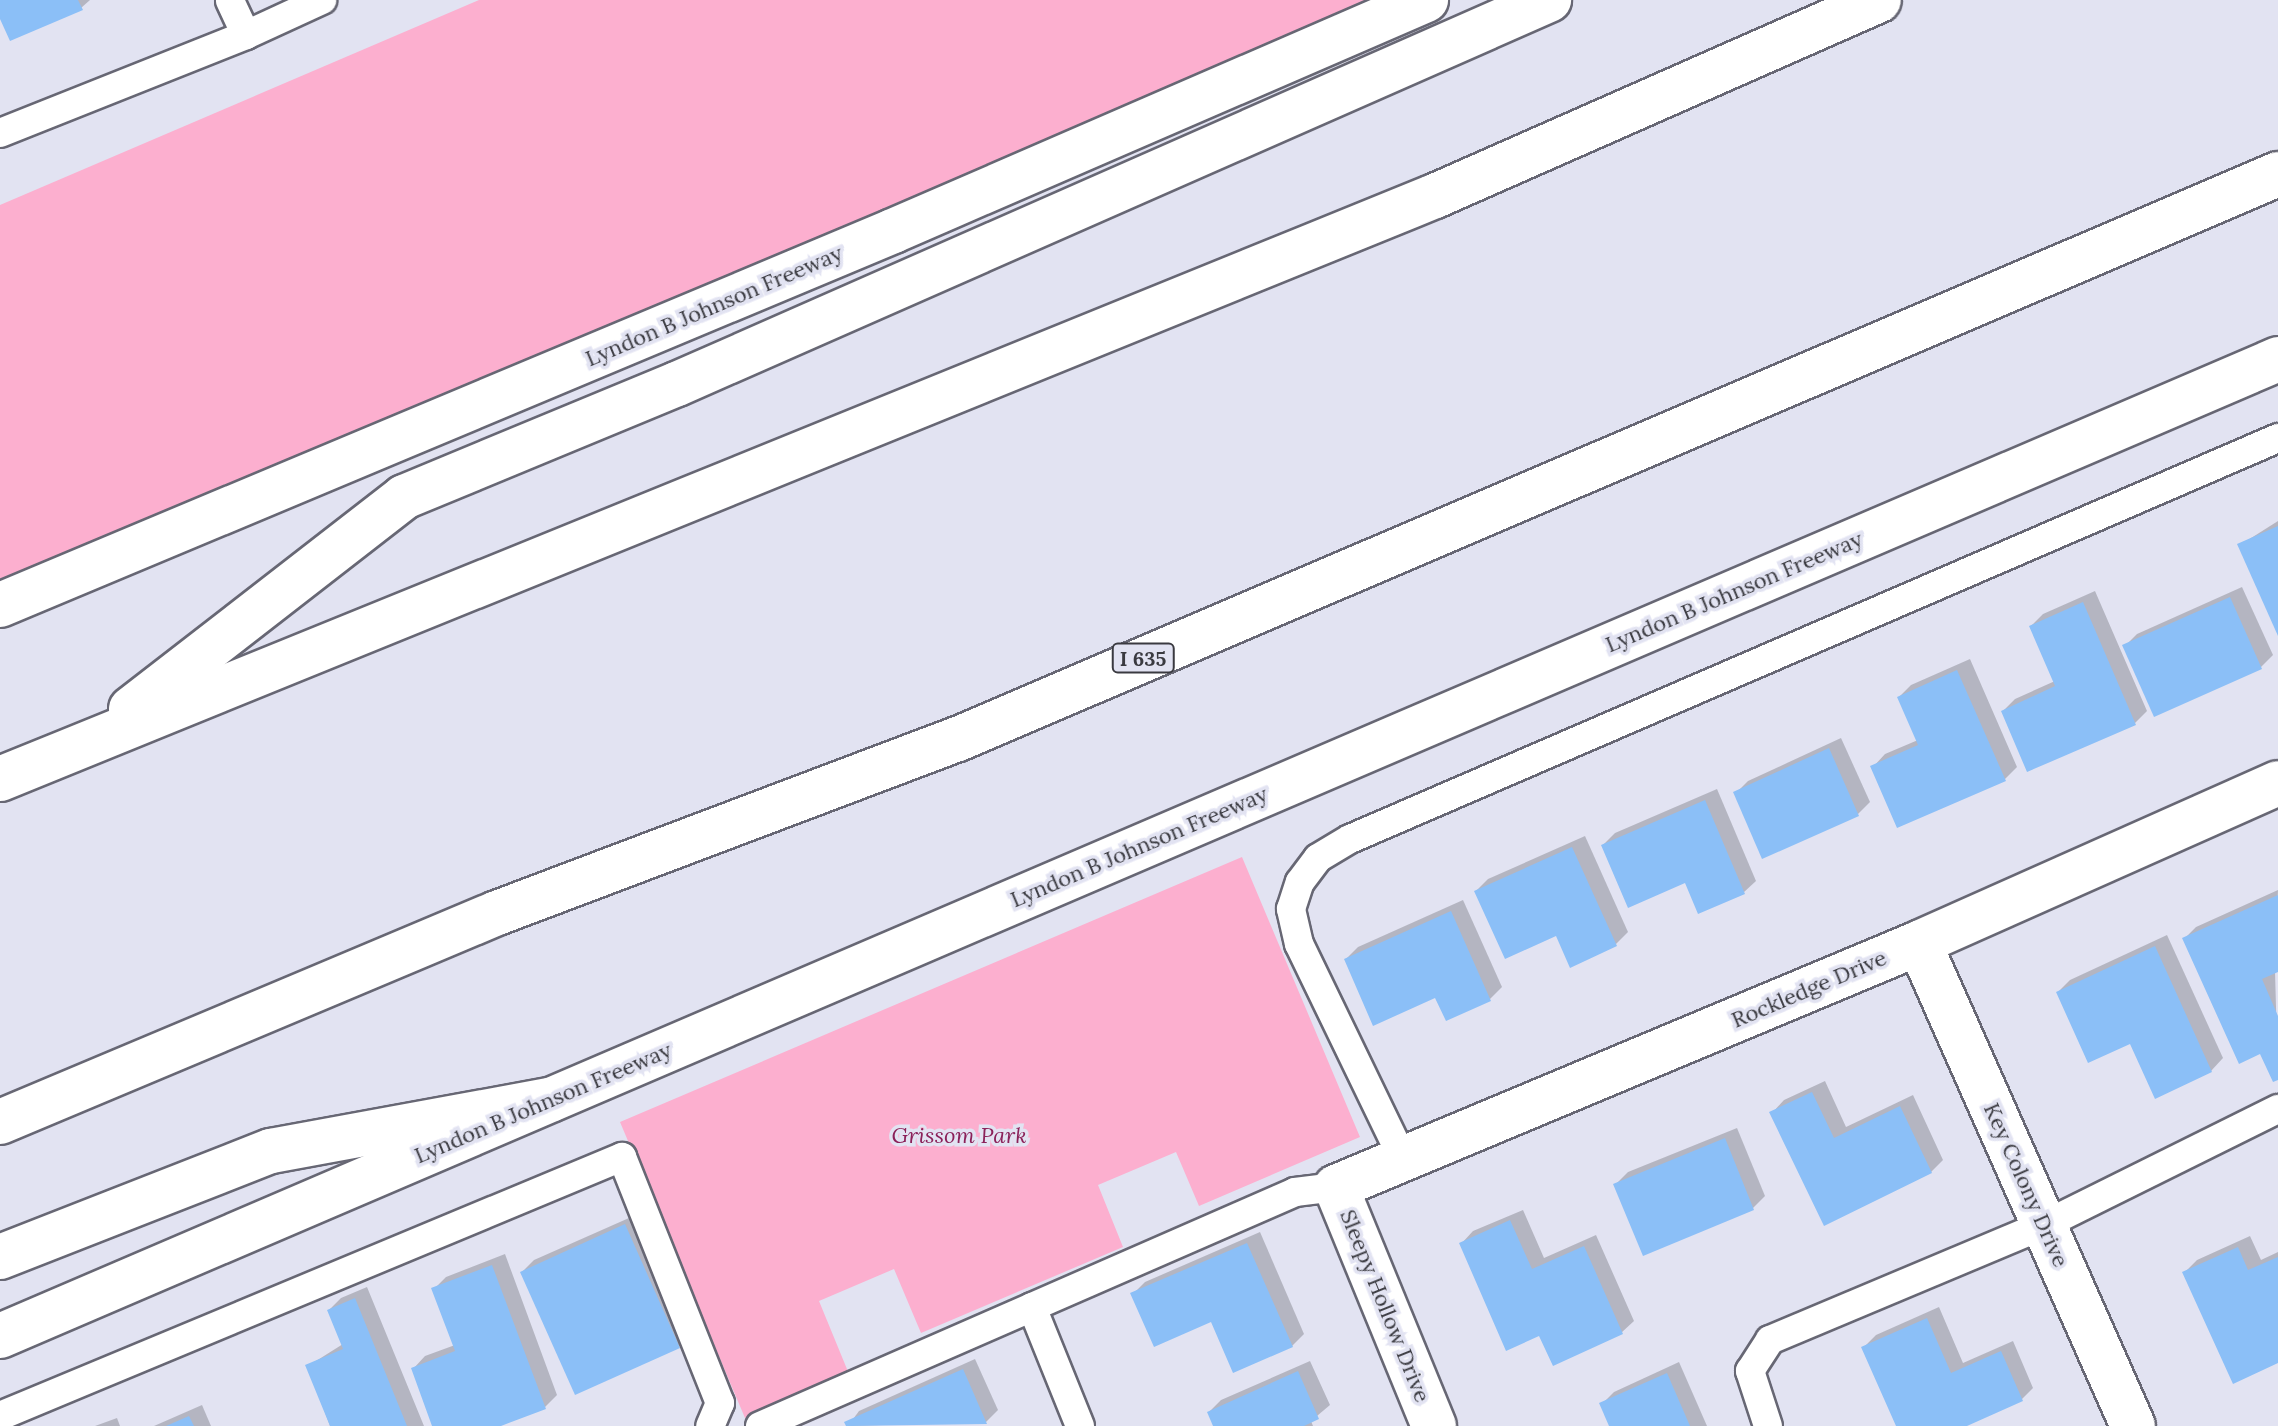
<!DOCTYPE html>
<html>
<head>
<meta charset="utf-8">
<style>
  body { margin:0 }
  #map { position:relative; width:2278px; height:1426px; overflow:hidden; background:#e2e3f2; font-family:Lora,serif }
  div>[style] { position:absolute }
  .green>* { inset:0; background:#fcafcf }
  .shadow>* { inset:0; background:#0003 }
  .building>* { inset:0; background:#8bbff7 }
  .roads { filter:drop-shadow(2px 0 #676774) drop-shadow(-2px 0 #676774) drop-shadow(0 2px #676774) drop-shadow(0 -2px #676774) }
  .lane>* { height:28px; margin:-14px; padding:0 14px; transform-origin:14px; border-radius:14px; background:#fff }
  .street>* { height:44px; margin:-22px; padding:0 22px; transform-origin:22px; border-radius:22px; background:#fff }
  .secondary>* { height:44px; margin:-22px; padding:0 22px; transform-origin:22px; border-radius:22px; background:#fff }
  .highway>* { height:44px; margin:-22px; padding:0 22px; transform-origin:22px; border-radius:22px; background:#fff }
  span { translate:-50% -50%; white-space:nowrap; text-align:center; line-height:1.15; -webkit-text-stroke:7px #e2e3f2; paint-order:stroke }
  .shield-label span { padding:2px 6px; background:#e2e3f2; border:2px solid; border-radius:6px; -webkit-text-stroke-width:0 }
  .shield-label { font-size:20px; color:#3a3a40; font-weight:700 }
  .street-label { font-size:22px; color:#3a3a40 }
  .park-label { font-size:22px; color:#8b215a; font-style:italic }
</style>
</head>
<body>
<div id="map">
  <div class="green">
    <div style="clip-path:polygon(479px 0,1438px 0,0 619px,0 205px)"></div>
    <div style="clip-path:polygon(1242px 857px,1360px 1137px,1199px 1206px,1176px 1152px,1098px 1185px,1123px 1247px,921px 1333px,894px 1269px,819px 1301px,849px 1374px,745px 1418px,620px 1122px)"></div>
  </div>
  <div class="shadow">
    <div style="clip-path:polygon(0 0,90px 0,81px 8px,0 14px)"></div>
    <div style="clip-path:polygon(2278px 521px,2278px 631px,2240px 545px)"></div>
    <div style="clip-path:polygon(2242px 587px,2273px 655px,2261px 667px,2125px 646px,2137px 634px)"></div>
    <div style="clip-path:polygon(2095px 591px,2147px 711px,2135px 723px,2003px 711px,2015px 699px,2055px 681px,2031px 626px,2043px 614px)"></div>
    <div style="clip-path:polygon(1970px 659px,2017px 767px,2005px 779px,1873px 767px,1885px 754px,1918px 740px,1899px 697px,1911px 685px)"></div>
    <div style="clip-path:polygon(1841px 738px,1870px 802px,1858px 814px,1736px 793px,1748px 781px)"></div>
    <div style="clip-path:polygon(1717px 789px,1756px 881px,1743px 893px,1686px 880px,1603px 845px,1615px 833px)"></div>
    <div style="clip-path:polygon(1585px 836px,1628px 932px,1616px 944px,1557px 933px,1476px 891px,1488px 879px)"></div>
    <div style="clip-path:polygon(2278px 890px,2275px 971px,2278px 1078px,2184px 939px,2196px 927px)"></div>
    <div style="clip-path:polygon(1463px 900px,1502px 987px,1490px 999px,1436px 995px,1346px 959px,1358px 947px)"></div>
    <div style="clip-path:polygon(2167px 935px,2223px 1058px,2211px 1071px,2131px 1041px,2058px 992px,2070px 980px)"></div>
    <div style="clip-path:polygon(1825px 1081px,1846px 1127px,1913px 1095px,1943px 1160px,1931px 1172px,1825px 1223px,1772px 1113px,1784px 1100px)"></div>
    <div style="clip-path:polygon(1737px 1128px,1765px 1196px,1753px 1208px,1616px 1184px,1628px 1172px)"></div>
    <div style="clip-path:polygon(1523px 1210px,1544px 1258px,1596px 1235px,1634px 1321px,1621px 1333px,1540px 1333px,1461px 1244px,1473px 1231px)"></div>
    <div style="clip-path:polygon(638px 1214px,691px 1334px,678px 1346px,522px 1272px,534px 1260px)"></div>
    <div style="clip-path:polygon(1260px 1232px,1304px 1334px,1292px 1346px,1133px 1294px,1145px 1282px)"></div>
    <div style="clip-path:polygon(2250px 1236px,2261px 1260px,2278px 1252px,2278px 1360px,2185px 1272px,2197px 1260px)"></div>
    <div style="clip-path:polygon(505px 1254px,557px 1395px,545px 1407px,496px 1426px,435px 1426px,413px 1369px,425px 1356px,455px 1345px,434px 1289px,446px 1277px)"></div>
    <div style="clip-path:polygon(367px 1287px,424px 1426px,330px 1426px,308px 1366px,343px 1344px,329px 1310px,341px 1298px)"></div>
    <div style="clip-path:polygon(1939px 1307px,1963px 1363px,2013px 1341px,2033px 1388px,2021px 1400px,1962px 1426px,1899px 1426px,1864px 1347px,1876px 1335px)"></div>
    <div style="clip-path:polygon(975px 1359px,998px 1410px,986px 1422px,848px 1426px,859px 1411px)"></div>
    <div style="clip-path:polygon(1310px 1361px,1330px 1405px,1311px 1421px,1313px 1426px,1215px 1426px,1209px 1412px,1221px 1400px)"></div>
    <div style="clip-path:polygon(1679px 1362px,1707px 1426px,1612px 1426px,1602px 1404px,1614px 1392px)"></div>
    <div style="clip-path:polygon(202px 1405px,211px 1426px,154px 1426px)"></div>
    <div style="clip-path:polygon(117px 1418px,120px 1426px,95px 1426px)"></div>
  </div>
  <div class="building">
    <div style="clip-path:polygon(0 0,78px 0,83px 10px,10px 41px,0 19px)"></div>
    <div style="clip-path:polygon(2278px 526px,2278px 636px,2237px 544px)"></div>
    <div style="clip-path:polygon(2230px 597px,2262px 669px,2154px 717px,2122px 645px)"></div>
    <div style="clip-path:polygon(2083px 602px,2136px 725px,2027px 772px,2001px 711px,2055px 686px,2029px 626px)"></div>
    <div style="clip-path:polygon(1957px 670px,2006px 781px,1897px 828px,1870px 766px,1918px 745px,1897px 697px)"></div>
    <div style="clip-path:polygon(1829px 748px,1859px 816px,1762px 859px,1733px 792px)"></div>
    <div style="clip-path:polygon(1705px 800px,1745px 894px,1698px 914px,1685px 883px,1628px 908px,1601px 845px)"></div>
    <div style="clip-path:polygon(1572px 847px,1617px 946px,1570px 968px,1556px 936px,1505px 959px,1474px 891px)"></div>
    <div style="clip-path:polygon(2278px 895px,2278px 972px,2262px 979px,2278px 1016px,2278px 1080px,2273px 1082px,2260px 1054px,2239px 1064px,2182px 938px)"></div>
    <div style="clip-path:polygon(1451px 911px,1491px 1001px,1446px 1021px,1435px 998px,1373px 1026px,1344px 959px)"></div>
    <div style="clip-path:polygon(2155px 946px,2212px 1072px,2155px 1099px,2130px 1044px,2088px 1063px,2056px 992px)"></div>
    <div style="clip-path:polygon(1812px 1092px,1834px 1138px,1900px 1106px,1932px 1173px,1824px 1226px,1769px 1112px)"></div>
    <div style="clip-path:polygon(1725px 1138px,1754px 1210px,1643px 1256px,1613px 1184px)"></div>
    <div style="clip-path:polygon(1510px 1220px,1532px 1269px,1584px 1246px,1623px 1334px,1553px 1366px,1539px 1336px,1506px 1351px,1459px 1243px)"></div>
    <div style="clip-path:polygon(625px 1224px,680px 1348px,575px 1395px,520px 1272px)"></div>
    <div style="clip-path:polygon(1247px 1243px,1293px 1347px,1233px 1373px,1211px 1322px,1154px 1347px,1130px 1293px)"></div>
    <div style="clip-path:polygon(2238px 1247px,2248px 1270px,2278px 1257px,2278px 1363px,2233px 1384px,2182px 1272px)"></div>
    <div style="clip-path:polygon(492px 1265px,546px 1409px,501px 1426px,432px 1426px,411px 1368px,455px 1351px,431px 1288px)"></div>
    <div style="clip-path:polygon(355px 1298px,407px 1426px,330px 1426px,305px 1365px,343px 1349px,327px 1310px)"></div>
    <div style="clip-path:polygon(1927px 1318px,1951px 1373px,2001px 1351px,2023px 1401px,1967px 1426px,1896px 1426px,1861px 1347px)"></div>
    <div style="clip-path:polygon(963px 1369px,987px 1424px,846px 1426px,844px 1422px)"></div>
    <div style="clip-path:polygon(1298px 1371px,1319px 1419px,1304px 1426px,1213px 1426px,1207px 1412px)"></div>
    <div style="clip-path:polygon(1667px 1373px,1690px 1426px,1609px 1426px,1599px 1403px)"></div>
    <div style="clip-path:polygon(189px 1416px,194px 1426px,166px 1426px)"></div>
  </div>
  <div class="roads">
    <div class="lane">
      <div style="left:246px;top:35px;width:84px;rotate:-24.7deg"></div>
      <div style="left:0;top:133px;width:265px;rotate:-21.7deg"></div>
      <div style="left:246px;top:35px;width:38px;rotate:-115deg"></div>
      <div style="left:1403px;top:1159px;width:239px;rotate:-115.8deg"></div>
      <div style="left:1299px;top:944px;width:36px;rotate:-103deg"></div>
      <div style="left:1291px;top:909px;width:28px;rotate:-72deg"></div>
      <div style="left:1300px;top:882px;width:30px;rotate:-53deg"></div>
      <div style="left:1318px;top:858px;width:37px;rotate:-31deg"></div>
      <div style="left:1350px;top:839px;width:1011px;rotate:-23.37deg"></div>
      <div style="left:0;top:1416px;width:674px;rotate:-22.61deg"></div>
      <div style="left:622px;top:1157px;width:265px;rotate:68.3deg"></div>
      <div style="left:720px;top:1403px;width:25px;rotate:113deg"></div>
      <div style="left:760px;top:1426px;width:297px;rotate:-23.6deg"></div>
      <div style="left:1080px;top:1426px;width:128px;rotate:-112deg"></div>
      <div style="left:1032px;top:1307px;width:287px;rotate:-23.6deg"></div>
      <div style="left:1295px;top:1192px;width:41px;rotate:-7deg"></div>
      <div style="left:1768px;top:1426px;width:58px;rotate:-108.1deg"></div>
      <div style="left:1750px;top:1371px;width:37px;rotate:-57deg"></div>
      <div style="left:1770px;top:1340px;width:297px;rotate:-22.8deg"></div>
      <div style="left:2044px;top:1225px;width:261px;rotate:-26.4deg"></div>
    </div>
    <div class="street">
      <div style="left:1919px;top:943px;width:528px;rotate:66.1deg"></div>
      <div style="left:1434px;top:1426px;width:258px;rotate:-112.3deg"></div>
      <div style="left:1336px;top:1187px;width:632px;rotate:-22.71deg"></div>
      <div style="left:1919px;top:943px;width:393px;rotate:-24deg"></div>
    </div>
    <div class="secondary">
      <div style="left:0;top:605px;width:968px;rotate:-22.72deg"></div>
      <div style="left:893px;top:231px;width:581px;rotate:-23.43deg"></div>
      <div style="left:0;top:1336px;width:2479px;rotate:-23.21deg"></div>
    </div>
    <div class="highway">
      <div style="left:131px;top:709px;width:346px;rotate:-37.8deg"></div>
      <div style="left:404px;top:497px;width:295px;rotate:-22.5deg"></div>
      <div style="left:677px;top:384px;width:953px;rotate:-23.77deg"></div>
      <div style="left:0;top:779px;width:1549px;rotate:-22.11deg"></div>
      <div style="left:1435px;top:196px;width:485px;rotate:-23.8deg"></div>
      <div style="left:0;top:1122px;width:539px;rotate:-22.81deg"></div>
      <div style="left:497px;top:913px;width:493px;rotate:-20.7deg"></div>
      <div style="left:958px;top:739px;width:1436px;rotate:-23.17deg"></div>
      <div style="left:0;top:1257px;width:291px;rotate:-21.4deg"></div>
      <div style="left:271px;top:1151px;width:284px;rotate:-10.4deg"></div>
    </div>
  </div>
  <div class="shield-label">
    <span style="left:1143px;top:658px">I 635</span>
  </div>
  <div class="street-label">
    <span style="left:714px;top:306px;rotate:-23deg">Lyndon B Johnson Freeway</span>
    <span style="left:1734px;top:592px;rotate:-23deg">Lyndon B Johnson Freeway</span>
    <span style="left:1139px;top:847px;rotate:-23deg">Lyndon B Johnson Freeway</span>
    <span style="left:1809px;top:989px;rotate:-23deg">Rockledge Drive</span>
    <span style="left:543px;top:1103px;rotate:-23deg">Lyndon B Johnson Freeway</span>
    <span style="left:2026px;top:1185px;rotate:66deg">Key Colony Drive</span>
    <span style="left:1385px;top:1306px;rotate:68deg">Sleepy Hollow Drive</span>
  </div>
  <div class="park-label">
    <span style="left:959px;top:1136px">Grissom Park</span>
  </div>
</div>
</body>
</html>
